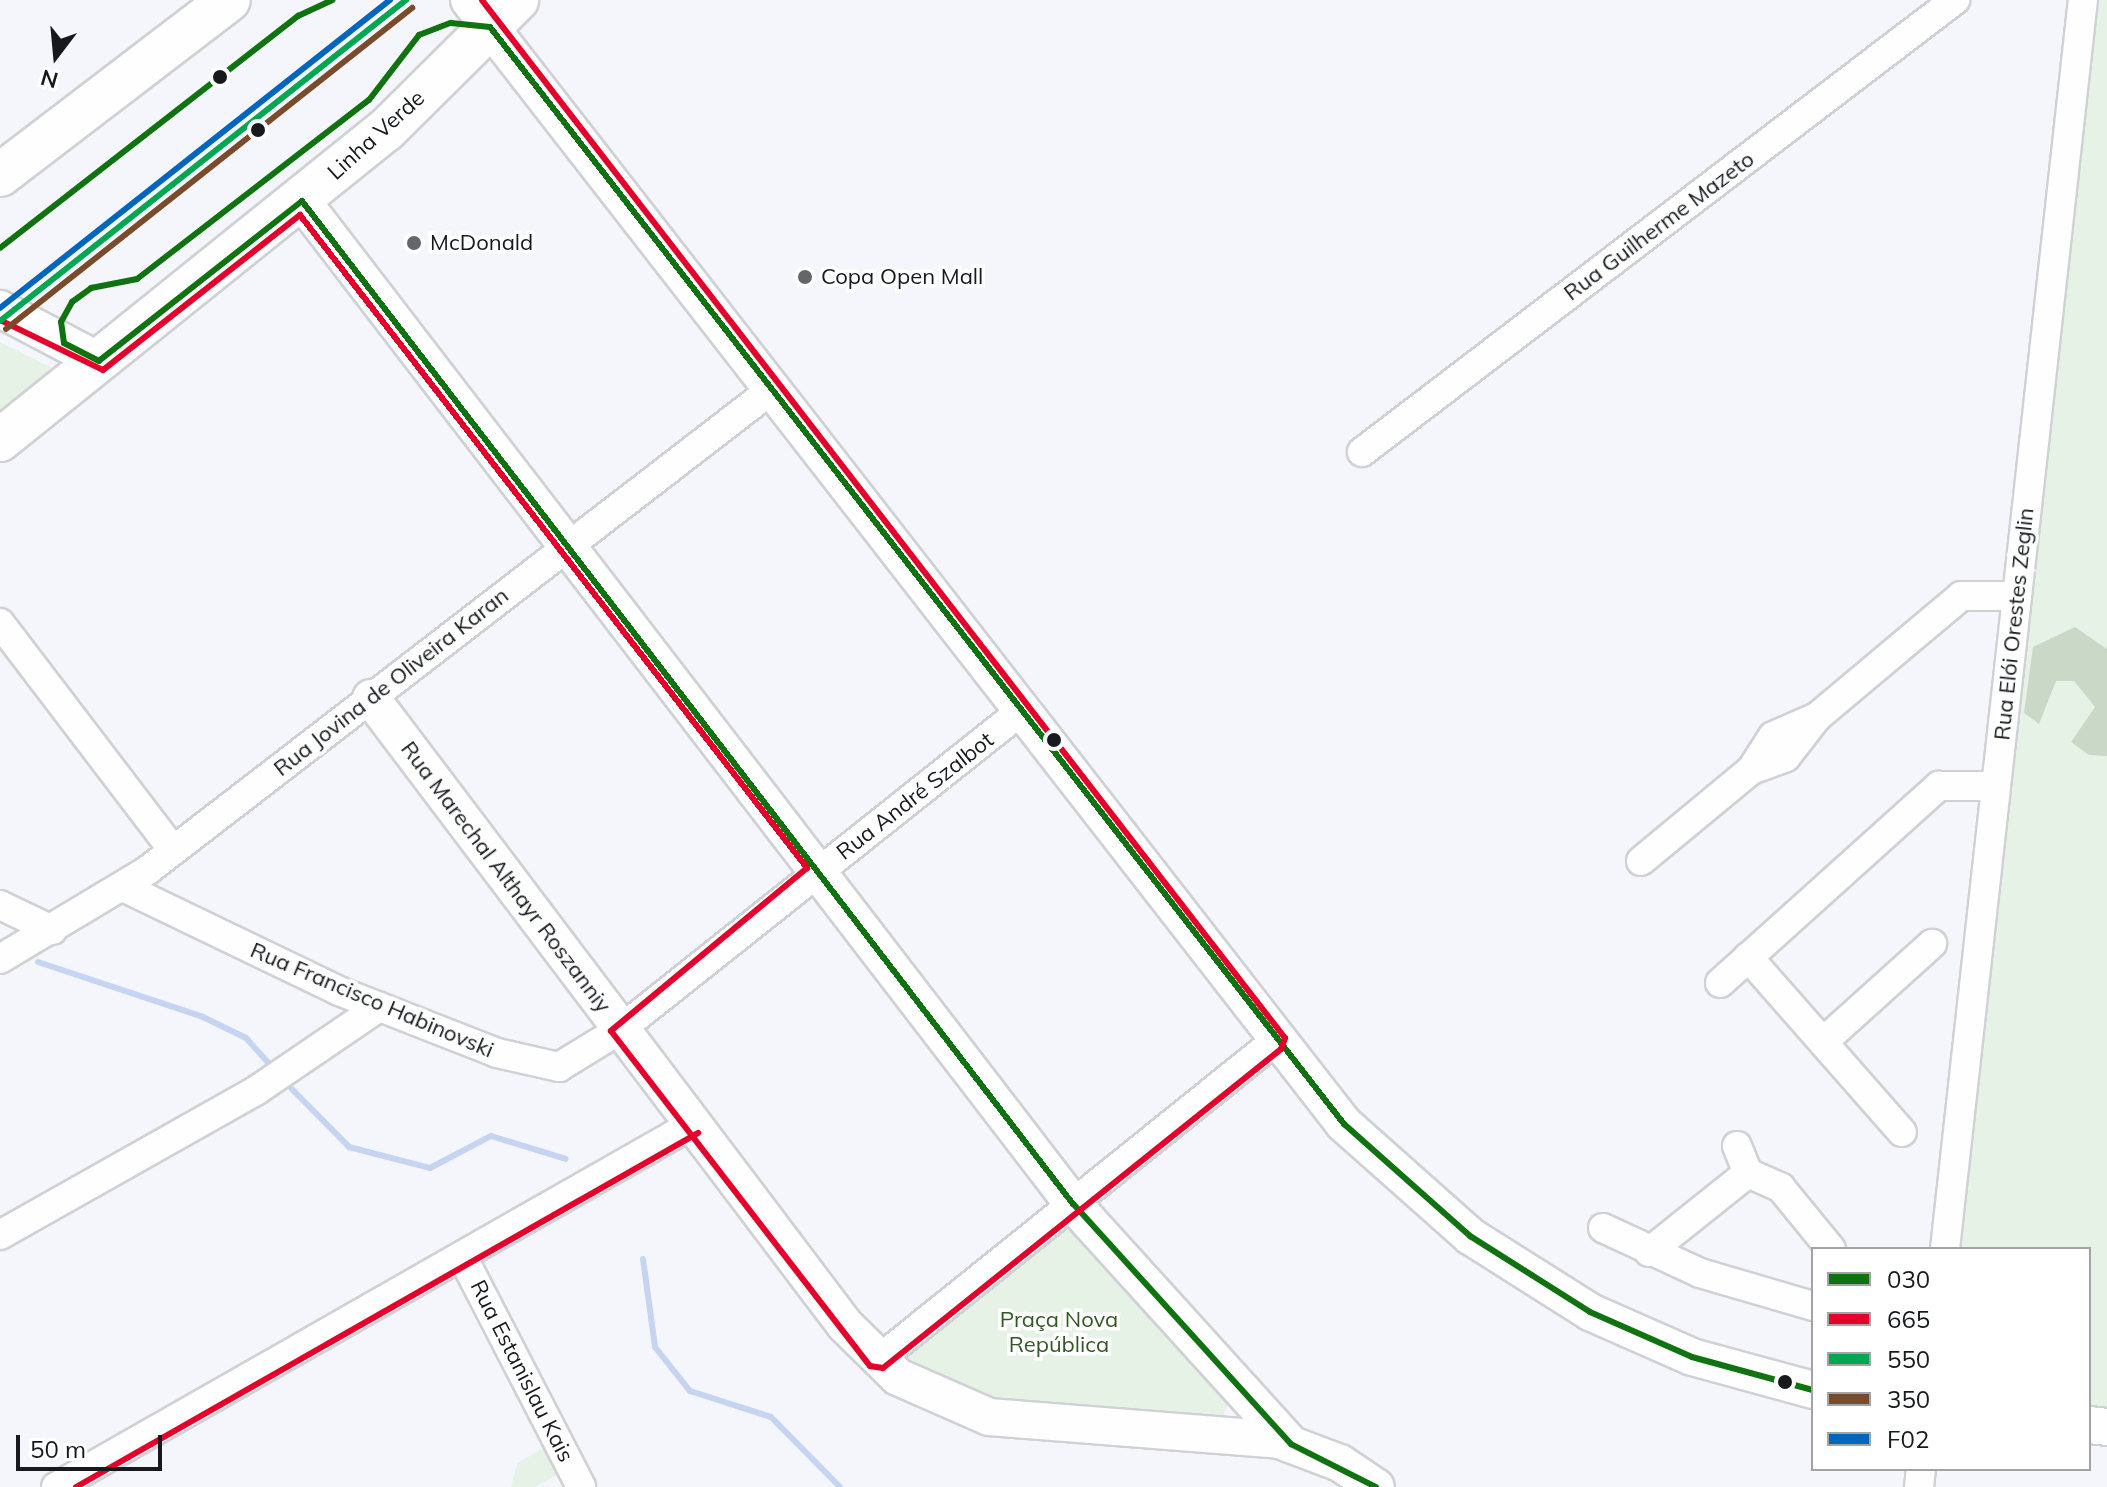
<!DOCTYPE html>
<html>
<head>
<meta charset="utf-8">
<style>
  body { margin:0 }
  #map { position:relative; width:2107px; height:1487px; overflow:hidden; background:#f5f6fb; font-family:Mulish,sans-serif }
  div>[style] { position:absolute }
  .green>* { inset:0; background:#e6f2e5 }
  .forest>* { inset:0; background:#cad9c7 }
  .stream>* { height:6px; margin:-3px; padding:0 3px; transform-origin:3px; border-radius:3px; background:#c5d4f1 }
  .roads { filter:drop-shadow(2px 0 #d0d1d5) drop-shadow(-2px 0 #d0d1d5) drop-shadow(0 2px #d0d1d5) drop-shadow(0 -2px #d0d1d5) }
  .minor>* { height:28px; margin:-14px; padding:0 14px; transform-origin:14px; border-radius:14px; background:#fefefe }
  .major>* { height:36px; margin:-18px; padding:0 18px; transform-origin:18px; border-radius:18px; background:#fefefe }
  .highway>* { height:42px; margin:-21px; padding:0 21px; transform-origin:21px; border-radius:21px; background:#fefefe }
  .bus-1>* { height:6px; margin:-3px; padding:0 3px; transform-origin:3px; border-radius:3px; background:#107210 }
  .bus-2>* { height:6px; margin:-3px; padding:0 3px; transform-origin:3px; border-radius:3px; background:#e4002b }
  .bus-3>* { height:6px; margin:-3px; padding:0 3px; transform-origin:3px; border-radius:3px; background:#00a651 }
  .bus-4>* { height:6px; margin:-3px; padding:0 3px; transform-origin:3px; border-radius:3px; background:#7a4b2a }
  .bus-5>* { height:6px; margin:-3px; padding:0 3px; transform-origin:3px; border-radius:3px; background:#0065bd }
  .dots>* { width:22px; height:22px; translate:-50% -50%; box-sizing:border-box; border:4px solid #fff; border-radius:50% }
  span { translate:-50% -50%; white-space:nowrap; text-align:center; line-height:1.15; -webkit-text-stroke:7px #fff; paint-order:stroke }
  .street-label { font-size:22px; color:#17191c }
  .poi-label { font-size:22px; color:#17191c }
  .left { translate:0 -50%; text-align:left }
  .park-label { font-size:22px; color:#325824 }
  .legend { position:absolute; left:1811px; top:1247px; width:280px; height:224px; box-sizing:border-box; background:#fff; border:2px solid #a2a3a4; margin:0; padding:10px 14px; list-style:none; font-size:24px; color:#17191c }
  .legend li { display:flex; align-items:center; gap:16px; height:40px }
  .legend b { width:40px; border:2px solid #a2a3a4 }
  .north { position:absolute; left:16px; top:16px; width:80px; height:80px; -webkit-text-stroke:6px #fff; paint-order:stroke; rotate:196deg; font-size:22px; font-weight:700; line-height:32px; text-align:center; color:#17191c }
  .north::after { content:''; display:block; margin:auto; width:28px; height:36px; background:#17191c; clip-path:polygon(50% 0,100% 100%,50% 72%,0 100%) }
  .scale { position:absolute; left:16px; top:1435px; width:146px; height:36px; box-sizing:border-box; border:4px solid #17191c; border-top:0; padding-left:10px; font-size:24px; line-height:28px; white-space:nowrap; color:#17191c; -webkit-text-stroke:6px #fff; paint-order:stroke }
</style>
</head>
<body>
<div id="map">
  <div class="green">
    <div style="clip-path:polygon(2094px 0,2107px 0,2107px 1416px,2089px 1414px,2089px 1249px,1957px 1249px)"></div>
    <div style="clip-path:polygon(0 342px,56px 370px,0 418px)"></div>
    <div style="clip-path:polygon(1070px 1222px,1230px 1398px,1222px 1419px,993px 1407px,908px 1370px,908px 1348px)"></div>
    <div style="clip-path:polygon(544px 1447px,558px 1474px,535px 1487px,511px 1487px,517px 1464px)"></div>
  </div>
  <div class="forest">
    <div style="clip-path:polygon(2075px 627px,2107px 649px,2107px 756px,2089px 755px,2071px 742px,2095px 707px,2074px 681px,2056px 681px,2039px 724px,2024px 713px,2033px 647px)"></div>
  </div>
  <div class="stream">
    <div style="left:38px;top:962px;width:174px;rotate:18.4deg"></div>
    <div style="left:203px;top:1017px;width:48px;rotate:26deg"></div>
    <div style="left:246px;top:1038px;width:42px;rotate:47.9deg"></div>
    <div style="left:284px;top:1081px;width:93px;rotate:45.4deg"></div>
    <div style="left:349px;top:1147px;width:84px;rotate:14.5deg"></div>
    <div style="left:430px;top:1168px;width:69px;rotate:-27.7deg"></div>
    <div style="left:491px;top:1136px;width:78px;rotate:17deg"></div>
    <div style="left:643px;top:1259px;width:89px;rotate:82.2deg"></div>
    <div style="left:655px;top:1347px;width:56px;rotate:51.5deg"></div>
    <div style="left:690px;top:1391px;width:85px;rotate:17.8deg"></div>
    <div style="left:771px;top:1417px;width:98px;rotate:45.4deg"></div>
  </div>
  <div class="roads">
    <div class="minor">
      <div style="left:1362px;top:452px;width:746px;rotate:-37.32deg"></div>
      <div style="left:0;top:623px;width:285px;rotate:52.7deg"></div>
      <div style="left:1751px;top:770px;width:40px;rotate:-57.1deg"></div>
      <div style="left:1773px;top:736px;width:48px;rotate:-23.4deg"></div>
      <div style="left:1641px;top:861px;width:143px;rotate:-39.6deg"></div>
      <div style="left:1751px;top:770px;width:37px;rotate:-20deg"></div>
      <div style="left:1786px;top:757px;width:51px;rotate:-52.2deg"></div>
      <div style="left:1817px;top:717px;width:188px;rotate:-40deg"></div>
      <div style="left:1961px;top:596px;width:56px"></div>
      <div style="left:123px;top:887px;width:240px;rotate:25.7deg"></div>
      <div style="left:339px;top:991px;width:170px;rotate:21.4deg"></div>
      <div style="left:497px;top:1053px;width:64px;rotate:12.7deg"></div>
      <div style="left:559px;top:1067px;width:73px;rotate:-31.5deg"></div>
      <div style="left:621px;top:1029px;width:510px;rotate:-38.47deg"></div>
      <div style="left:0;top:905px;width:58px;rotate:25.7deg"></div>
      <div style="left:1748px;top:957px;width:233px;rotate:48.7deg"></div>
      <div style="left:0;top:959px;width:173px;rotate:-31deg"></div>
      <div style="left:148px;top:870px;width:786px;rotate:-37.61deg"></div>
      <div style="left:1720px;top:983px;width:295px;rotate:-42deg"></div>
      <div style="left:1939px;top:786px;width:57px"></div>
      <div style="left:1823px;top:1042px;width:147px;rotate:-42deg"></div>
      <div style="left:1737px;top:1146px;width:29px;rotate:68deg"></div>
      <div style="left:1603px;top:1228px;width:107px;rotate:24.9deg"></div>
      <div style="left:1700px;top:1273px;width:118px;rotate:16.3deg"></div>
      <div style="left:0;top:1235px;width:295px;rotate:-29.4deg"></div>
      <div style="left:257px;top:1090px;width:148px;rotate:-34.2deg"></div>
      <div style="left:1945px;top:1249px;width:1257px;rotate:-83.7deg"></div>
      <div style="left:1649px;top:1252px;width:127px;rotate:-38.6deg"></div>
      <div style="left:1748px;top:1173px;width:36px;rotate:24deg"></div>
      <div style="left:1781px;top:1188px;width:79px;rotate:50.7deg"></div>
      <div style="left:462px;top:1256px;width:260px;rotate:62.7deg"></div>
      <div style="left:878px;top:1360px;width:509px;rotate:-38.78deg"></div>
      <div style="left:56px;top:1487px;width:733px;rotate:-29.68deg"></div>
      <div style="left:1919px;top:1487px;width:18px;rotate:-84deg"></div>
    </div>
    <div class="major">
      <div style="left:469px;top:0;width:1424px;rotate:52.1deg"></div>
      <div style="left:1344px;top:1124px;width:169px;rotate:41.6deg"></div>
      <div style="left:1470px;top:1236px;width:142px;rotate:32.3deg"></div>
      <div style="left:1590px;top:1312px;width:111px;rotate:23.8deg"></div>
      <div style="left:1692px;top:1357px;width:125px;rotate:15.3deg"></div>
      <div style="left:302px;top:201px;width:1265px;rotate:52.45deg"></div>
      <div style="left:1073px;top:1204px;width:324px;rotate:47.8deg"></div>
      <div style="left:0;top:309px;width:112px;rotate:27.7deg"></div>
      <div style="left:371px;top:698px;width:786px;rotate:52.91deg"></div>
      <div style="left:845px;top:1325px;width:74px;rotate:44.5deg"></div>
      <div style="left:898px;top:1377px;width:99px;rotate:23.7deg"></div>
      <div style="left:989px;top:1417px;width:291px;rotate:4.5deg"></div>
      <div style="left:1279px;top:1440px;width:65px;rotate:20.7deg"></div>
      <div style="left:1340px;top:1463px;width:43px;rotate:33.7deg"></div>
      <div style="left:2089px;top:1425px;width:18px;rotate:6deg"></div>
    </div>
    <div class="highway">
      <div style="left:0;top:175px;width:288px;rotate:-37.4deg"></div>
      <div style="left:0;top:440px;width:495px;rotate:-38.8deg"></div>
      <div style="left:386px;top:130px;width:185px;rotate:-44.8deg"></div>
    </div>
  </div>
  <div class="bus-1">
    <div style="left:0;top:248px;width:378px;rotate:-37.9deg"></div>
    <div style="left:298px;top:16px;width:38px;rotate:-25deg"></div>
    <div style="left:1376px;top:1487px;width:95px;rotate:-153.2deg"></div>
    <div style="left:1291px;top:1444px;width:324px;rotate:-132.2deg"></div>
    <div style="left:1073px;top:1204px;width:1265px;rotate:-127.55deg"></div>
    <div style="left:302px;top:201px;width:258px;rotate:141.8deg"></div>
    <div style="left:99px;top:361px;width:39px;rotate:-153deg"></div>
    <div style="left:64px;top:343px;width:21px;rotate:-98deg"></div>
    <div style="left:61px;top:322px;width:23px;rotate:-61deg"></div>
    <div style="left:72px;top:302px;width:24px;rotate:-36deg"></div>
    <div style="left:91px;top:288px;width:47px;rotate:-11.1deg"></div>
    <div style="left:137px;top:279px;width:293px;rotate:-37.7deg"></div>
    <div style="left:369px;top:100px;width:82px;rotate:-52.4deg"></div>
    <div style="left:419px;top:35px;width:34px;rotate:-21deg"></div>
    <div style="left:451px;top:23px;width:39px;rotate:6deg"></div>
    <div style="left:490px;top:27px;width:1390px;rotate:52.1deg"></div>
    <div style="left:1344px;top:1124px;width:169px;rotate:41.6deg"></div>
    <div style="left:1470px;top:1236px;width:142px;rotate:32.3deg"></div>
    <div style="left:1590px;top:1312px;width:111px;rotate:23.8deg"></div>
    <div style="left:1692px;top:1357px;width:125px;rotate:15.3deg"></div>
  </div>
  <div class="bus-2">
    <div style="left:0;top:320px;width:114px;rotate:25.9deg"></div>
    <div style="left:103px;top:370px;width:251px;rotate:-38.2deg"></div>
    <div style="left:300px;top:215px;width:827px;rotate:52.17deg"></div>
    <div style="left:807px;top:868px;width:255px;rotate:140.3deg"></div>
    <div style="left:611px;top:1031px;width:423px;rotate:52.3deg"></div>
    <div style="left:870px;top:1366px;width:13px;rotate:9deg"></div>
    <div style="left:883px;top:1368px;width:510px;rotate:-38.71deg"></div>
    <div style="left:1281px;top:1049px;width:12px;rotate:-70deg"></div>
    <div style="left:1285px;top:1038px;width:1312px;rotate:-127.73deg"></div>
    <div style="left:76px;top:1487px;width:716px;rotate:-29.65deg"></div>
  </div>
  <div class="bus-3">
    <div style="left:0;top:321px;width:518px;rotate:-38.33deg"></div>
  </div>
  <div class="bus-4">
    <div style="left:6px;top:329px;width:518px;rotate:-38.33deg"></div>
  </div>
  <div class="bus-5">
    <div style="left:0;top:308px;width:497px;rotate:-38.3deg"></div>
  </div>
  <div class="dots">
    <div style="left:220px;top:77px;background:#17191c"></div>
    <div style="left:258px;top:130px;background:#17191c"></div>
    <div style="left:414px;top:243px;background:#65666a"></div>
    <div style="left:805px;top:277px;background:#65666a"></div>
    <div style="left:1054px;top:740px;background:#17191c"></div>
    <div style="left:1785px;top:1382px;background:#17191c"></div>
  </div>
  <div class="street-label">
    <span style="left:376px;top:135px;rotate:-42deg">Linha Verde</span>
    <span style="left:1659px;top:226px;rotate:-37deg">Rua Guilherme Mazeto</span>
    <span style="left:2014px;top:624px;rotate:-84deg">Rua Elói Orestes Zeglin</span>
    <span style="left:391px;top:682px;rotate:-38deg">Rua Jovina de Oliveira Karan</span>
    <span style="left:915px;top:796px;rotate:-38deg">Rua André Szalbot</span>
    <span style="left:506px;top:877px;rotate:53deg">Rua Marechal Althayr Roszanniy</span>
    <span style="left:372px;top:1000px;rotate:23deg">Rua Francisco Habinovski</span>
    <span style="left:522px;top:1371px;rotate:63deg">Rua Estanislau Kais</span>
  </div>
  <div class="poi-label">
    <span class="left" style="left:430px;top:243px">McDonald</span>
    <span class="left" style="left:821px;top:277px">Copa Open Mall</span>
  </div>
  <div class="park-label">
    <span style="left:1059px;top:1332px">Praça Nova<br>República</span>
  </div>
  <ul class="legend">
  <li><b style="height:10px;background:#107210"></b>030</li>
  <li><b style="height:10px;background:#e4002b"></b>665</li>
  <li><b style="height:10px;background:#00a651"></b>550</li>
  <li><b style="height:10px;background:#7a4b2a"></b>350</li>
  <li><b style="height:10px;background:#0065bd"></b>F02</li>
  </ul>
  <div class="north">N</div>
  <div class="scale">50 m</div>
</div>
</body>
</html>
